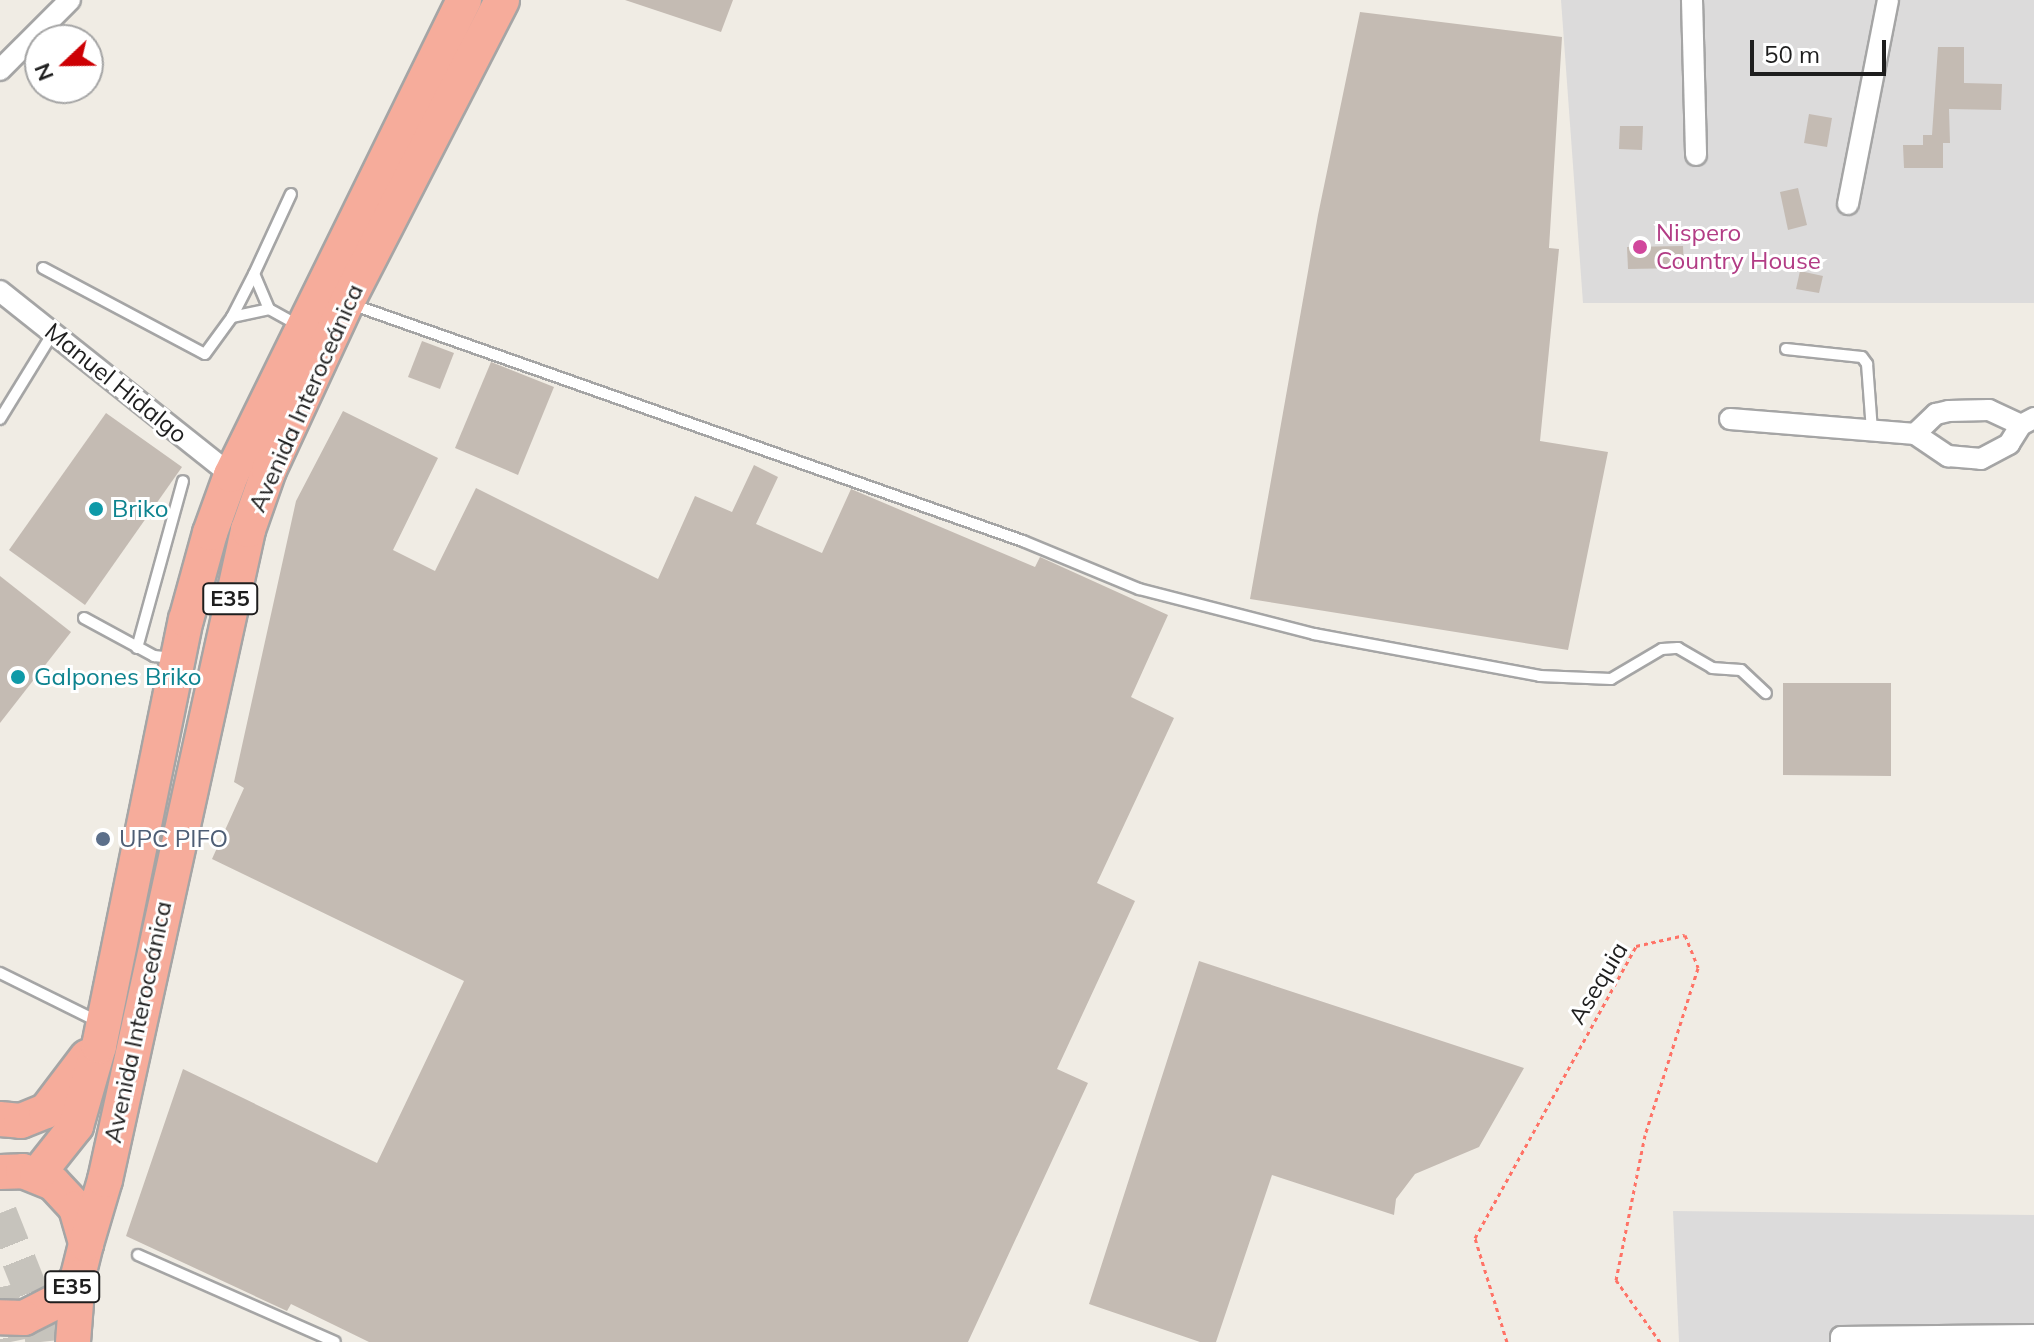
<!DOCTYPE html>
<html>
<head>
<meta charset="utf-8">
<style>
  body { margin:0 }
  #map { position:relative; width:2034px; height:1342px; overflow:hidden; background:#f0ece4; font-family:Mulish,sans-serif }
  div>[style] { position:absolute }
  .residential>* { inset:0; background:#dcdbdb }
  .building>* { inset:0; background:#c4bbb3 }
  .trunk-tunnel>* { height:34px; margin-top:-17px; transform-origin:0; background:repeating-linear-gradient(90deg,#c6c3bc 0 34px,transparent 0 51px) }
  .path>* { height:3px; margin-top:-1.5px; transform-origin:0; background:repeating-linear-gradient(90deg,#ff7266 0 4px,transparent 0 8px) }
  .roads { filter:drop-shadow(2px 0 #a5a5a5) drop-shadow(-2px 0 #a5a5a5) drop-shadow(0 2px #a5a5a5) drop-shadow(0 -2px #a5a5a5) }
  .service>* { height:10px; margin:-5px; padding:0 5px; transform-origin:5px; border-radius:5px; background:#fff }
  .minor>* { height:20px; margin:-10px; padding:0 10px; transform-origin:10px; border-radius:10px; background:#fff }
  .trunk>* { height:34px; margin:-17px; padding:0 17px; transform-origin:17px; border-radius:17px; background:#f6ac9b }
  .dots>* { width:22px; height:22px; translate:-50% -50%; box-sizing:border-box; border:4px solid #fff; border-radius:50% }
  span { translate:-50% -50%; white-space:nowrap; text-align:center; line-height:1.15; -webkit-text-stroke:6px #fff; paint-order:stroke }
  .shield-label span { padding:2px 6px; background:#fff; border:2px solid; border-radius:6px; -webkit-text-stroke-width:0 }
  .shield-label { font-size:22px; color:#1e1e1e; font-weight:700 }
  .hotel-label { font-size:24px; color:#b23c85 }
  .left { translate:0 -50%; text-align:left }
  .street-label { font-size:24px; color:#1e1e1e }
  .culture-label { font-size:24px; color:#0d838f }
  .service-label { font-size:24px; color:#4e5e75 }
  .north { position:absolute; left:24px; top:24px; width:80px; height:80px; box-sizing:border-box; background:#fff; border:2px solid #a5a5a5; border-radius:50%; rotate:248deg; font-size:22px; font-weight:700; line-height:32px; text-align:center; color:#1e1e1e }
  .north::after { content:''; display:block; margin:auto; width:28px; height:36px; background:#cd0004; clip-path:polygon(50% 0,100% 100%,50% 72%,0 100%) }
  .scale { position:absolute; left:1750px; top:40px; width:136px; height:36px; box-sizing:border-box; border:4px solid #1e1e1e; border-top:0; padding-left:10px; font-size:24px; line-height:28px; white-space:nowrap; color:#1e1e1e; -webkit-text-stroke:6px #fff; paint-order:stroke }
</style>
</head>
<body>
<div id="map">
  <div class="residential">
    <div style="clip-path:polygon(1561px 0,2034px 0,2034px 303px,1583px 303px)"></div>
    <div style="clip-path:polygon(1673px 1211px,2034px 1215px,2034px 1342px,1679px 1342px)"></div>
  </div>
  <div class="building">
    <div style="clip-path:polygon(625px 0,733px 0,721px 32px)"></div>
    <div style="clip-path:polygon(1360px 12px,1562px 37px,1549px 248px,1559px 249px,1540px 441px,1608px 452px,1568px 650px,1250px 599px,1318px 215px)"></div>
    <div style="clip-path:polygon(1938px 47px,1964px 47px,1964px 83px,2002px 84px,2001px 110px,1949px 109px,1950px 143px,1943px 143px,1943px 168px,1904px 168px,1903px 145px,1923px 145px,1923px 135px,1932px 135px)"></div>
    <div style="clip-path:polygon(1809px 114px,1832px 118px,1827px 147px,1804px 143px)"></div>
    <div style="clip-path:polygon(1620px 126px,1643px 126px,1642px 150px,1619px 149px)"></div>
    <div style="clip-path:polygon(1798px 188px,1807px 225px,1788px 230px,1780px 192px)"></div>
    <div style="clip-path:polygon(1683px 246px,1684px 268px,1628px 269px,1627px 247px)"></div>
    <div style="clip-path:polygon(1800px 271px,1823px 276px,1819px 293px,1796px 289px)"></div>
    <div style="clip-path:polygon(422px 341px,454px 353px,440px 389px,408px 377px)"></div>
    <div style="clip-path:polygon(491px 362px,554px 387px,518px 475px,455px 448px)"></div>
    <div style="clip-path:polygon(343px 411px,438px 458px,393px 550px,435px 571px,476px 488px,658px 579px,695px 496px,732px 512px,754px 465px,778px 477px,756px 524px,822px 553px,851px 489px,1035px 567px,1040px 557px,1168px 615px,1131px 697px,1174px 718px,1097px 883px,1135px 901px,1057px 1069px,1088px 1083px,968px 1342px,369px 1342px,291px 1304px,287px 1311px,126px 1236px,183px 1069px,377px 1163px,464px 981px,212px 859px,244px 788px,234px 782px,296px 501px)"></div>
    <div style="clip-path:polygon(106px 413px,182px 467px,85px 605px,9px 550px)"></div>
    <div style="clip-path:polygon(0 576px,71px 632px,0 723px)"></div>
    <div style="clip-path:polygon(1783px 683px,1891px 683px,1891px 776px,1783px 775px)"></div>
    <div style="clip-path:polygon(1199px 961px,1524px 1068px,1479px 1147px,1415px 1174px,1396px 1199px,1394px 1215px,1272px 1175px,1216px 1342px,1200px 1342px,1089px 1304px)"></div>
  </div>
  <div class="trunk-tunnel">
    <div style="left:0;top:1213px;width:105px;rotate:68.3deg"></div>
    <div style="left:39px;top:1311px;width:31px;rotate:84deg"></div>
    <div style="left:0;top:1287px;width:56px;rotate:78.7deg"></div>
  </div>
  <div class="path">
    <div style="left:1507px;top:1342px;width:109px;rotate:-107.1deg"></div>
    <div style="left:1475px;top:1238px;width:333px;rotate:-61.1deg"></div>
    <div style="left:1636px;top:946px;width:50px;rotate:-12.7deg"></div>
    <div style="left:1685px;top:935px;width:35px;rotate:68deg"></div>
    <div style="left:1698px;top:968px;width:175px;rotate:107.6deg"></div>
    <div style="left:1645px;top:1135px;width:148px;rotate:101.3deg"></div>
    <div style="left:1616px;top:1280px;width:76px;rotate:54.6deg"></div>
  </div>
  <div class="roads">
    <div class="service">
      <div style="left:43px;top:268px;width:183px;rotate:28deg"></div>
      <div style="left:205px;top:354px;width:46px;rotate:-53.9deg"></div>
      <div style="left:232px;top:317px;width:38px;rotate:-12deg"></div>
      <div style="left:269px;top:309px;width:33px;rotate:29deg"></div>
      <div style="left:351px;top:304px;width:713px;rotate:19.43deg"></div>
      <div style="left:1023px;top:541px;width:126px;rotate:22.5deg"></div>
      <div style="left:1139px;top:589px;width:181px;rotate:14.4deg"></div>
      <div style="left:1314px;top:634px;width:230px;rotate:10.5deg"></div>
      <div style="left:1540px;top:676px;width:71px;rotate:2.4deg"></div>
      <div style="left:1611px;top:679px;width:59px;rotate:-30.5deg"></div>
      <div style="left:1662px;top:649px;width:16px;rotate:-4deg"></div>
      <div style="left:1678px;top:648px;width:39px;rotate:30deg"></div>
      <div style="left:1712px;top:668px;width:29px;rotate:4deg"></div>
      <div style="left:1741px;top:670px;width:34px;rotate:43deg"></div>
      <div style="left:269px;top:309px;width:38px;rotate:-113deg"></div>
      <div style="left:254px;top:274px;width:88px;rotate:-65.2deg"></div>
      <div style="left:232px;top:317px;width:48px;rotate:-62.9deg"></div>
      <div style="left:1786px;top:349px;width:76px;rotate:6deg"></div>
      <div style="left:1862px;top:357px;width:9px;rotate:54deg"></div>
      <div style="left:1867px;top:364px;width:66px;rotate:85.7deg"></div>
      <div style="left:0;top:419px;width:101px;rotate:-58.4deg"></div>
      <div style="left:84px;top:618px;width:80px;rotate:28.5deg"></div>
      <div style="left:154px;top:656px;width:19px;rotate:6deg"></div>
      <div style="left:137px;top:648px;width:173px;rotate:-74.6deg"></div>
      <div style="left:0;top:973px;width:110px;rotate:26.3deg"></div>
      <div style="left:138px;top:1255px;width:215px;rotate:23.8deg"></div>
    </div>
    <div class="minor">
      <div style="left:1692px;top:0;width:155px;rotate:88.5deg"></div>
      <div style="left:0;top:70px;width:99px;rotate:-45deg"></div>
      <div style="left:1848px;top:204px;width:208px;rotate:-78.9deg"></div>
      <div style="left:0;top:291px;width:295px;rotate:38.5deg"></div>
      <div style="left:1730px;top:419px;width:186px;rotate:4.6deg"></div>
      <div style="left:1915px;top:434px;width:40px;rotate:34deg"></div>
      <div style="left:1948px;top:456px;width:33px;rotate:5deg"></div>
      <div style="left:1981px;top:459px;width:32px;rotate:-28deg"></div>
      <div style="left:2009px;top:444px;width:22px;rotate:-58deg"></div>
      <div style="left:2021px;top:425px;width:15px;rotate:-28deg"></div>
      <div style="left:1915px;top:434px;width:29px;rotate:-44deg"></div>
      <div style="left:1936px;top:414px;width:13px;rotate:-13deg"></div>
      <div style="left:1949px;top:411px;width:40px;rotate:-1.4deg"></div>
      <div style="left:1989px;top:410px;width:35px;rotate:25deg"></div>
      <div style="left:1841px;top:1342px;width:5px;rotate:-90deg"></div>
      <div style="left:1841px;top:1337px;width:193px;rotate:-0.6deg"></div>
    </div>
    <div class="trunk">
      <div style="left:0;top:1119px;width:21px;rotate:5deg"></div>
      <div style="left:21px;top:1121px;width:27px;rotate:-22deg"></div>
      <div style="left:46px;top:1111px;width:68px;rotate:-52.8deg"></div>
      <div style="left:0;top:1172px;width:23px;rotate:-2deg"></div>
      <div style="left:23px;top:1171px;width:32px;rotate:22deg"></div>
      <div style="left:53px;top:1183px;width:34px;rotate:47deg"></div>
      <div style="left:76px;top:1208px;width:37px;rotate:74deg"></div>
      <div style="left:86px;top:1244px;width:34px;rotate:104deg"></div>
      <div style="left:78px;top:1277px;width:24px;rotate:123deg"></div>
      <div style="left:65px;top:1297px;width:46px;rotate:152.9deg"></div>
      <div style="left:24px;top:1318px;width:24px;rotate:-178deg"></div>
      <div style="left:37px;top:1175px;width:63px;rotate:-51.5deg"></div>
      <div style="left:76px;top:1126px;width:83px;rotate:-74deg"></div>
      <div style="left:99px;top:1046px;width:435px;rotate:-78.5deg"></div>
      <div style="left:186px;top:620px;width:90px;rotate:-74.6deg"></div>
      <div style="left:210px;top:533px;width:62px;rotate:-70.1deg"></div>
      <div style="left:231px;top:475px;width:529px;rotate:-63.87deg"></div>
      <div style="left:86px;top:1244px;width:67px;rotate:-73.5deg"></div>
      <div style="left:105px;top:1180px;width:666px;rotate:-77.59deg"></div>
      <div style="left:248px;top:530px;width:64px;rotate:-70.7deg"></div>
      <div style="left:269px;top:470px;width:185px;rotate:-65.1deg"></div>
      <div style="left:347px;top:302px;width:339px;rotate:-62.8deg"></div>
      <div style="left:73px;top:1342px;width:65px;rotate:-85.6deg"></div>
    </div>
  </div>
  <div class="dots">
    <div style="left:1640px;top:247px;background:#d1479c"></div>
    <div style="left:96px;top:509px;background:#0f9aa8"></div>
    <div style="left:18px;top:677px;background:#0f9aa8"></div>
    <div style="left:103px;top:839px;background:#5c6f8a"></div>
  </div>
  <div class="shield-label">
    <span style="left:230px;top:599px">E35</span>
    <span style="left:72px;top:1287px">E35</span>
  </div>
  <div class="hotel-label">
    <span class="left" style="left:1656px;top:247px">Nispero<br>Country House</span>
  </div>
  <div class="street-label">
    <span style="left:116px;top:383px;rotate:39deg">Manuel Hidalgo</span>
    <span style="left:306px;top:398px;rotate:-66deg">Avenida Interoceánica</span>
    <span style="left:1598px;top:983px;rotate:-59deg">Asequia</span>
    <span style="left:138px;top:1022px;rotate:-78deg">Avenida Interoceánica</span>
  </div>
  <div class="culture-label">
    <span class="left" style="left:112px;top:509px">Briko</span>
    <span class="left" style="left:34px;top:677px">Galpones Briko</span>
  </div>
  <div class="service-label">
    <span class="left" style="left:119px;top:839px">UPC PIFO</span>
  </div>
  <div class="north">N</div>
  <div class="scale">50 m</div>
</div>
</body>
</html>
